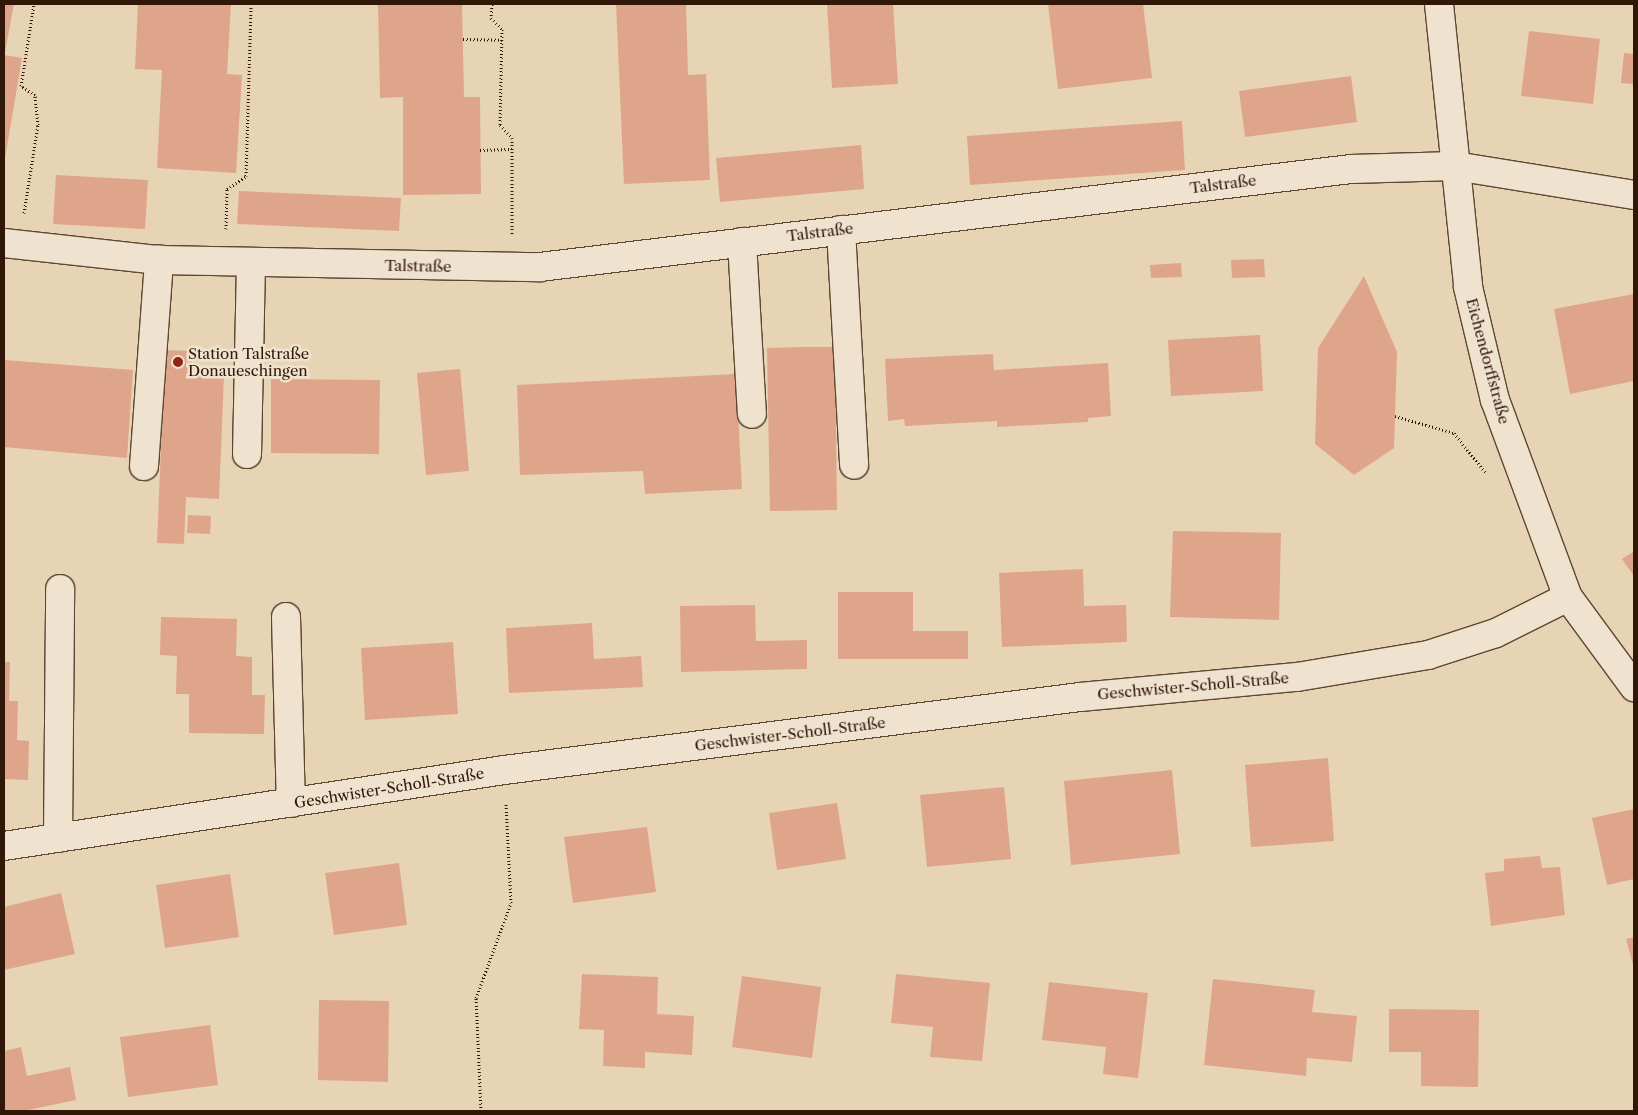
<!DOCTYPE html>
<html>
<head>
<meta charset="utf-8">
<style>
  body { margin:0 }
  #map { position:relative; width:1638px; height:1115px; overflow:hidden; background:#e7d4b5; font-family:"Libre Caslon Text",serif }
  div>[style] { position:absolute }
  .building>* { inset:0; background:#dfa58b }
  .path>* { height:3px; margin-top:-1.5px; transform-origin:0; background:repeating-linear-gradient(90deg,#311707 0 1px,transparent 0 3.5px) }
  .roads { filter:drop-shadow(1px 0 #5e4632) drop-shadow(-1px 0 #5e4632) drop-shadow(0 1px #5e4632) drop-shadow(0 -1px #5e4632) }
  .minor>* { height:28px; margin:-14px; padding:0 14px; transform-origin:14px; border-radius:14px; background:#efe3cf }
  .dots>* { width:14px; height:14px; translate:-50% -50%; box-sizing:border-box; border:2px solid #efe3cf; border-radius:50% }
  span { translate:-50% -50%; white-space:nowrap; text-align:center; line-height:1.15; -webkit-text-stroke:5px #efe3cf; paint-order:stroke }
  .street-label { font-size:15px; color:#311707 }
  .poi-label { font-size:15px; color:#311707 }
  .left { translate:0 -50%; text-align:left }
  .frame { position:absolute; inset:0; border:5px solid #311707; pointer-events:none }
</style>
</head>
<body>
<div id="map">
  <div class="building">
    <div style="clip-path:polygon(4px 4px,14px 4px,5px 52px,4px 52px)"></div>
    <div style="clip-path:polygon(138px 4px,231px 4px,227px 74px,242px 75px,236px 173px,157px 168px,162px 70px,135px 69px)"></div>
    <div style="clip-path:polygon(378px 4px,462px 4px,464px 97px,480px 97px,481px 194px,403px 195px,403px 97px,380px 98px)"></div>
    <div style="clip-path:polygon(616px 4px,686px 4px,688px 75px,706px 74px,710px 180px,624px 184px)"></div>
    <div style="clip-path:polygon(827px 4px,893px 4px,898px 84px,832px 88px)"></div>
    <div style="clip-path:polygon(1048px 4px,1143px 4px,1152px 78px,1058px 89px)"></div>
    <div style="clip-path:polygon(1529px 31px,1600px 39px,1593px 104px,1521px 96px)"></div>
    <div style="clip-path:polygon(1624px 53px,1634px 54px,1634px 84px,1621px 83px)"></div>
    <div style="clip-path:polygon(4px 55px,22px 58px,5px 158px,4px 158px)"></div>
    <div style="clip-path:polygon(1351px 76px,1357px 122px,1245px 137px,1239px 91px)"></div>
    <div style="clip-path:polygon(1182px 121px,1185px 170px,970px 185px,967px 136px)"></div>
    <div style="clip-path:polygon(861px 145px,864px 189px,720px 202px,716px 158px)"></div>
    <div style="clip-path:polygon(56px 175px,148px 180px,145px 229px,53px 224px)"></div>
    <div style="clip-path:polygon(239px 191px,401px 198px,399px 231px,237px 224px)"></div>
    <div style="clip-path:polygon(1264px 259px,1265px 277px,1232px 278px,1231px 260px)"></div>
    <div style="clip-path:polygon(1181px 263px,1182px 277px,1151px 278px,1150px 265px)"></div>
    <div style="clip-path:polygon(1364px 276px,1397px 352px,1394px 448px,1354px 475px,1315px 444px,1318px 348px)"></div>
    <div style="clip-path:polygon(1634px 294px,1634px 381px,1570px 394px,1554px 309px)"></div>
    <div style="clip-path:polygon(1260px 335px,1263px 391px,1171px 396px,1168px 340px)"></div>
    <div style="clip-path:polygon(802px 347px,835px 347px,837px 510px,770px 511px,767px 348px)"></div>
    <div style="clip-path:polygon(165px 350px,192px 351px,191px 374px,224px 375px,219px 499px,186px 497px,184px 544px,157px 543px)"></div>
    <div style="clip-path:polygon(993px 354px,994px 370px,1108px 363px,1111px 416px,1088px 418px,1088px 422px,997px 427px,997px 421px,905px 426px,904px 419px,888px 421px,885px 359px)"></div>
    <div style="clip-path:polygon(4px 360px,133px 370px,127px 458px,4px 447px)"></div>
    <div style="clip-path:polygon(460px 369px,469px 471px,426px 475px,417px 373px)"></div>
    <div style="clip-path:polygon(736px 374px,742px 489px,645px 494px,643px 471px,520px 475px,517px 385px)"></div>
    <div style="clip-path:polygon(271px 379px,380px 380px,379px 454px,271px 453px)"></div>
    <div style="clip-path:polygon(188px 515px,211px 516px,210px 534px,187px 533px)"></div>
    <div style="clip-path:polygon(1173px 531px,1281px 533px,1279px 620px,1170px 617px)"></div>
    <div style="clip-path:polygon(1634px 551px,1634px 576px,1622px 559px)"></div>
    <div style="clip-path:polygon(1083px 569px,1084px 606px,1126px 605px,1127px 642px,1002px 647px,999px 573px)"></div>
    <div style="clip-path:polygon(838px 592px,913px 592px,913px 631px,968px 631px,968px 659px,838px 659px)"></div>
    <div style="clip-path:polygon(755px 605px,756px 641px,807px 640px,807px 669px,681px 672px,680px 606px)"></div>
    <div style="clip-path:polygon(161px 617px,237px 619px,236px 656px,252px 657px,252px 695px,265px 695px,264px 734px,189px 733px,189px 694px,176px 694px,177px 656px,160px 655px)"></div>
    <div style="clip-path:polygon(592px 623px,594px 659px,641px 656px,643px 687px,509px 693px,506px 628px)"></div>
    <div style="clip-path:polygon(453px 642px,458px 714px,365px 720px,361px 648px)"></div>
    <div style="clip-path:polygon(4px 662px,10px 662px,9px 701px,18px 701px,17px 740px,29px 741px,28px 780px,4px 779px)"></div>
    <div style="clip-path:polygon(1328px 758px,1334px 841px,1251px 847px,1245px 765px)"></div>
    <div style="clip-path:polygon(1172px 770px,1180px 854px,1071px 865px,1064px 781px)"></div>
    <div style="clip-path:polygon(1004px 787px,1011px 859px,927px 867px,920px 795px)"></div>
    <div style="clip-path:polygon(837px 803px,846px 859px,777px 870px,769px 813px)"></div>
    <div style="clip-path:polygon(1634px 809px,1634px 879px,1607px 885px,1592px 818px)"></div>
    <div style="clip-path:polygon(647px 827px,656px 892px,573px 903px,564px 837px)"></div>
    <div style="clip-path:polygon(1540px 856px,1542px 868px,1560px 867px,1565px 915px,1491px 926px,1485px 873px,1504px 871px,1504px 859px)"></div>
    <div style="clip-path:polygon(399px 863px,407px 925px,334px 935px,325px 873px)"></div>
    <div style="clip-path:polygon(230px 874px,239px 937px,165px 948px,156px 885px)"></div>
    <div style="clip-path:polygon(61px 893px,75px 954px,4px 970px,4px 907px)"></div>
    <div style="clip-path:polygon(1634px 937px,1634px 968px,1626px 939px)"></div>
    <div style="clip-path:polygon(582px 974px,658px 977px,657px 1014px,694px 1016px,692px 1055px,645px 1052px,645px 1068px,603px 1066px,604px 1030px,579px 1029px)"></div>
    <div style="clip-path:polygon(896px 974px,990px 983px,982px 1061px,930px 1057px,933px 1027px,891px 1023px)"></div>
    <div style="clip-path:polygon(742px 976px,821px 987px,812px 1058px,732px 1047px)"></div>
    <div style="clip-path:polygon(1213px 979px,1315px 990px,1312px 1012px,1357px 1016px,1352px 1062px,1307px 1058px,1306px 1076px,1204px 1065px)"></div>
    <div style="clip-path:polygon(1049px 982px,1148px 993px,1138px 1078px,1103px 1074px,1106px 1047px,1042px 1040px)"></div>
    <div style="clip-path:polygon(319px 1000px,389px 1001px,388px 1082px,318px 1080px)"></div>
    <div style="clip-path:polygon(1389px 1009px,1479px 1010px,1478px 1087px,1421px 1086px,1421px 1052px,1389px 1052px)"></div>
    <div style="clip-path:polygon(210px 1025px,218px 1085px,128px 1097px,120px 1037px)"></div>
    <div style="clip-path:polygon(21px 1047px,27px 1076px,70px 1067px,76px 1100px,23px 1111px,4px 1111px,4px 1051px)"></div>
  </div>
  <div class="path">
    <div style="left:492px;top:4px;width:14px;rotate:94deg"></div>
    <div style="left:491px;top:18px;width:16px;rotate:45deg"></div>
    <div style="left:502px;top:29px;width:96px;rotate:91.2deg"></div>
    <div style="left:500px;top:125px;width:18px;rotate:47deg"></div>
    <div style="left:512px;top:138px;width:96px;rotate:90deg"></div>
    <div style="left:463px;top:39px;width:39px;rotate:1deg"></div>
    <div style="left:480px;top:150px;width:32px;rotate:-2deg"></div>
    <div style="left:24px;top:213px;width:89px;rotate:-81deg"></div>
    <div style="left:38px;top:125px;width:30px;rotate:-96deg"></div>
    <div style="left:35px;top:95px;width:17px;rotate:-147deg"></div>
    <div style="left:21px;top:86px;width:83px;rotate:-81deg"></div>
    <div style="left:226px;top:229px;width:40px;rotate:-88.6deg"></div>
    <div style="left:227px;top:189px;width:23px;rotate:-34deg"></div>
    <div style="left:246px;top:176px;width:172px;rotate:-88.3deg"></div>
    <div style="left:1395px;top:416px;width:61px;rotate:16.1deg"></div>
    <div style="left:1454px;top:433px;width:50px;rotate:51.5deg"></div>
    <div style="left:481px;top:1111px;width:113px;rotate:-92.5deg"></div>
    <div style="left:476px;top:998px;width:101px;rotate:-69.8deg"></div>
    <div style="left:511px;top:903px;width:100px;rotate:-92.9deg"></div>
  </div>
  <div class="roads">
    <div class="minor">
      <div style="left:1439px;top:4px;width:284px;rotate:84.1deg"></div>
      <div style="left:1468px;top:287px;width:116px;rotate:76.6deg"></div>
      <div style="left:1495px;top:400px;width:210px;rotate:69.7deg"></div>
      <div style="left:1568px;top:597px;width:112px;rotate:53.7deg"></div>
      <div style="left:841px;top:230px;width:235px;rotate:86.8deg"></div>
      <div style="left:742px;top:242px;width:172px;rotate:86.7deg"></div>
      <div style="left:4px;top:243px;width:156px;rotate:6.3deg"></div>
      <div style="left:159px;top:260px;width:381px;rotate:1.1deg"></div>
      <div style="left:540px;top:267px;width:817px;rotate:-6.89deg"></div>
      <div style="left:1351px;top:169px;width:104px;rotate:-1.7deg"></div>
      <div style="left:1455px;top:166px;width:181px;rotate:9.2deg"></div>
      <div style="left:247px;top:454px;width:191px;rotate:-88.8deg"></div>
      <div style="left:144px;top:466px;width:207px;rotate:-85.8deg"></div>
      <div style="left:286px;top:617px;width:186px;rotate:88.5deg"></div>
      <div style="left:58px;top:838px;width:249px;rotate:-89.5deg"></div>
      <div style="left:4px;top:846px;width:506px;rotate:-8.64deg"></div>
      <div style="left:504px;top:770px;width:581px;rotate:-7.22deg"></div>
      <div style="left:1080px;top:697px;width:218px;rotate:-5.3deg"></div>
      <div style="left:1297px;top:677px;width:133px;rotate:-9.5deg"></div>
      <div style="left:1428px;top:655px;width:71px;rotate:-17.9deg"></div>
      <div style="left:1496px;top:633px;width:80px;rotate:-26.6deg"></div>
    </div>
  </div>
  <div class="dots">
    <div style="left:178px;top:362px;background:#8f2418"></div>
  </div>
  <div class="street-label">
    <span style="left:1223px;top:184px;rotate:-7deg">Talstraße</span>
    <span style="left:820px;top:232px;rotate:-7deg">Talstraße</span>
    <span style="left:418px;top:266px;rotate:1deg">Talstraße</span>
    <span style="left:1488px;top:361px;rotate:75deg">Eichendorffstraße</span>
    <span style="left:1193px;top:686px;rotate:-5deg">Geschwister-Scholl-Straße</span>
    <span style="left:790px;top:734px;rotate:-7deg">Geschwister-Scholl-Straße</span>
    <span style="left:389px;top:788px;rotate:-9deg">Geschwister-Scholl-Straße</span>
  </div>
  <div class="poi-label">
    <span class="left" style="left:188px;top:362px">Station Talstraße<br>Donaueschingen</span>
  </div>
  <div class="frame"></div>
</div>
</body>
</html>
